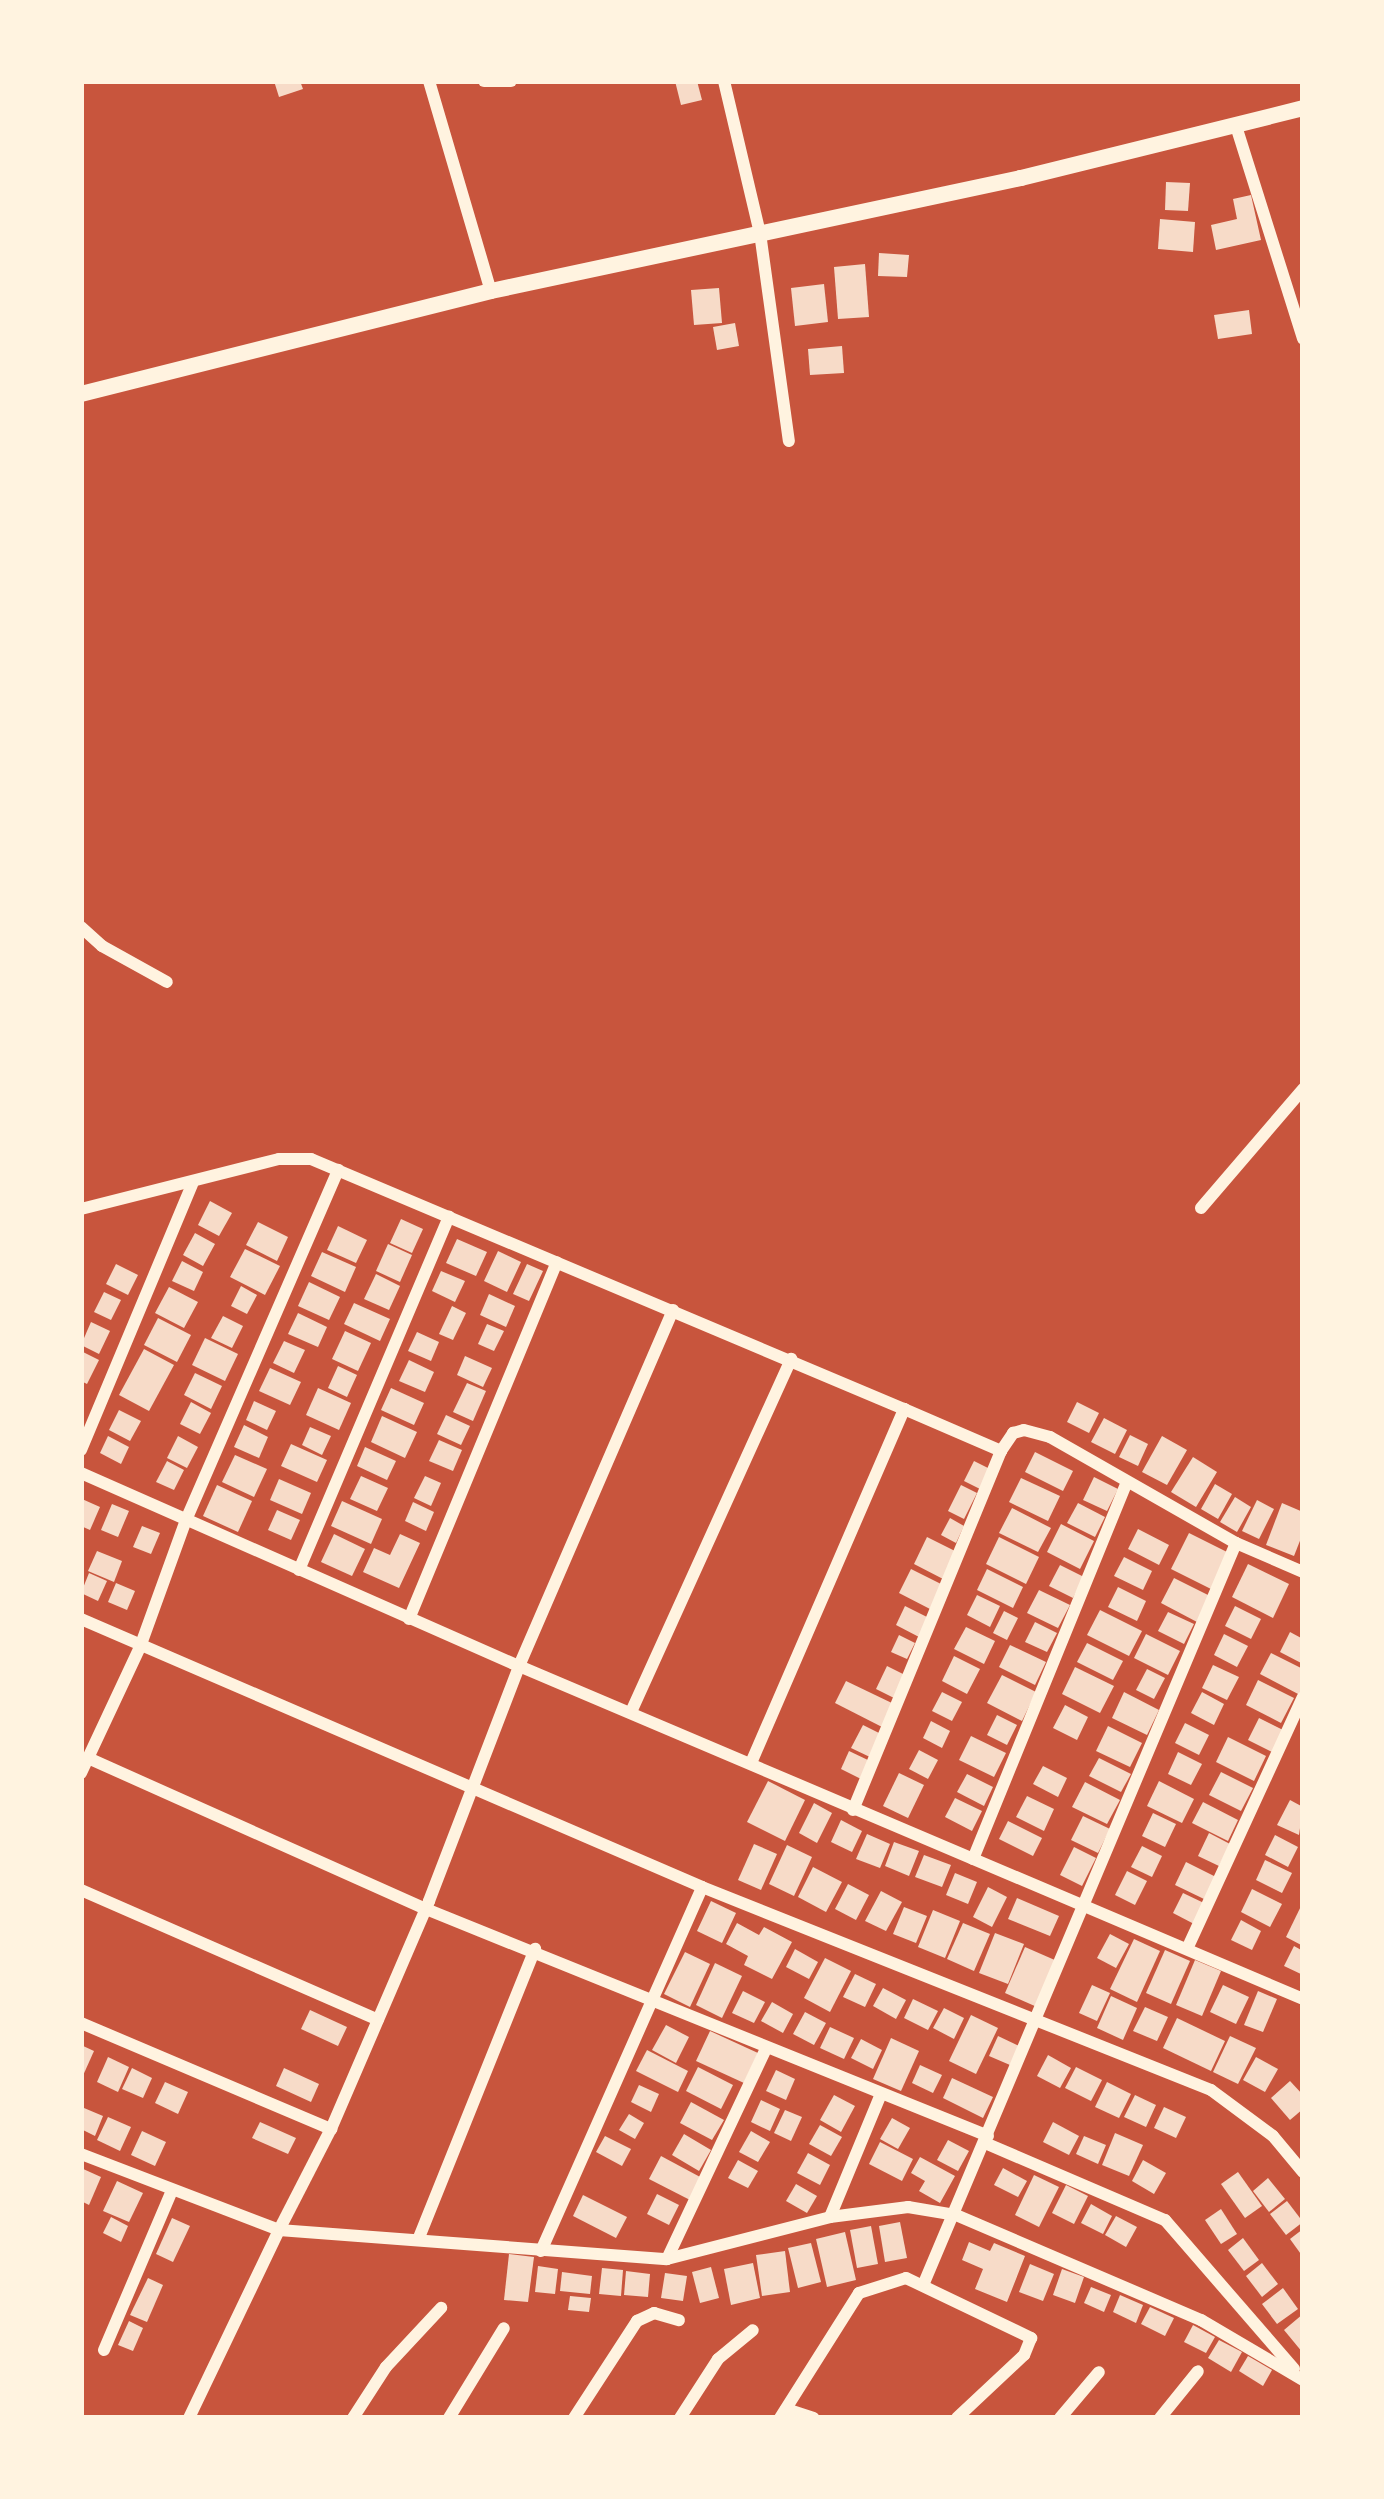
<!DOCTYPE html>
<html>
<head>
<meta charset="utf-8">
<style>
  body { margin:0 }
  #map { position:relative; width:1384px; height:2499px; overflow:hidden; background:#c8553d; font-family:"Public Sans",sans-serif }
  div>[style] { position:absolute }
  .building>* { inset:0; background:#f7dbc8 }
  .minor>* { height:12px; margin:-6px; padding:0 6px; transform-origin:6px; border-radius:6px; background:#fff3e0 }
  .tertiary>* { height:16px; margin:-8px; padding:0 8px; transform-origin:8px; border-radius:8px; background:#fff3e0 }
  span { translate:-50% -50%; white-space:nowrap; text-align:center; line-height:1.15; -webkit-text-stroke:9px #fff3e0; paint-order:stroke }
  .frame { position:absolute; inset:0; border:84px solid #fff3e0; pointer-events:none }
</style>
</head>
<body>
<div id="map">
  <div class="building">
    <div style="clip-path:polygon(274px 81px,300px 81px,303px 89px,279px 97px)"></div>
    <div style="clip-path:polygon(675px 81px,697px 81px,702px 100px,681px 105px)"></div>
    <div style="clip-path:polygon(1166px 182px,1190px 183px,1188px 211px,1165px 210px)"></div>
    <div style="clip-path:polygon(1251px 195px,1261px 240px,1216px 250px,1211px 225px,1237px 219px,1233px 199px)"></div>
    <div style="clip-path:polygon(1160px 219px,1195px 222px,1193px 252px,1158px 249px)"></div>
    <div style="clip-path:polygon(879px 253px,909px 255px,907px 277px,878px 276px)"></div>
    <div style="clip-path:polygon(865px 264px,869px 317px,838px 319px,834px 267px)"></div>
    <div style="clip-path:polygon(824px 284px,828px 322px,795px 326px,791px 288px)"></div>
    <div style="clip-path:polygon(719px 288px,722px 323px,694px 325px,691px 290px)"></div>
    <div style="clip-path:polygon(1249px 310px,1252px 334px,1218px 339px,1214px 315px)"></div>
    <div style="clip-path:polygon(735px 323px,739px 346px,717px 350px,713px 327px)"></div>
    <div style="clip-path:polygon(842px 346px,844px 373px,810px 375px,808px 349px)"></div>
    <div style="clip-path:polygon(210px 1201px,232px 1213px,219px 1236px,198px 1225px)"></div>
    <div style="clip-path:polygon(401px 1219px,423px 1229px,412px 1253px,390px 1243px)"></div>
    <div style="clip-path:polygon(258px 1222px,288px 1237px,277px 1261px,246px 1245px)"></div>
    <div style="clip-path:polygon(338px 1226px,367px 1240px,356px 1263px,327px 1250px)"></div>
    <div style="clip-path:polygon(195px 1233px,215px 1244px,203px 1266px,183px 1255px)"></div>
    <div style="clip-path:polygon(457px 1239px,487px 1252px,476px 1276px,446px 1263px)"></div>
    <div style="clip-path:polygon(388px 1244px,412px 1255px,400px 1282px,376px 1271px)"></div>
    <div style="clip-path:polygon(245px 1249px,280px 1266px,265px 1295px,230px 1277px)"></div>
    <div style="clip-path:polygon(498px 1251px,521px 1262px,507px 1292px,484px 1281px)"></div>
    <div style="clip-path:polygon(322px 1252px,356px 1267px,345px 1292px,311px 1276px)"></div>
    <div style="clip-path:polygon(182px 1261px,203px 1272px,194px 1291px,172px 1281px)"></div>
    <div style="clip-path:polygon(116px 1264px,138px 1275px,128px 1295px,106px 1284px)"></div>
    <div style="clip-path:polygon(527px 1264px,543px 1271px,529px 1301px,513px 1294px)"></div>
    <div style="clip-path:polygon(441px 1271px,465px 1281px,455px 1302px,432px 1291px)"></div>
    <div style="clip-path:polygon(376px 1274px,400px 1286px,389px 1310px,364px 1299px)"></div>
    <div style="clip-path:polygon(309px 1282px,340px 1297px,329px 1320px,298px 1306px)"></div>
    <div style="clip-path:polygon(241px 1286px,257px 1295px,247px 1314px,231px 1306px)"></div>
    <div style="clip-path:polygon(169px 1287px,198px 1302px,184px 1328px,155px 1313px)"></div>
    <div style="clip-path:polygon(104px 1292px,121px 1300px,111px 1320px,94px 1312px)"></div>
    <div style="clip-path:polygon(489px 1294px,515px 1306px,506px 1327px,480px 1315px)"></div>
    <div style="clip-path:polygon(354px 1303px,390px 1319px,380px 1341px,344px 1324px)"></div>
    <div style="clip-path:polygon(452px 1306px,466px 1313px,453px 1340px,439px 1334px)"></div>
    <div style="clip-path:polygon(298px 1313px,327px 1327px,318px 1347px,288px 1334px)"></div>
    <div style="clip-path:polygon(223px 1316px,243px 1326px,232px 1348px,211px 1338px)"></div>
    <div style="clip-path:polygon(158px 1318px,191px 1335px,177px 1362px,144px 1345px)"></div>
    <div style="clip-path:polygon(91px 1322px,110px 1331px,99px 1354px,81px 1345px)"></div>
    <div style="clip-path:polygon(487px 1324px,504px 1331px,494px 1351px,478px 1344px)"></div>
    <div style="clip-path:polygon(345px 1331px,371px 1343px,358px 1371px,332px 1359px)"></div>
    <div style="clip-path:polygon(417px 1332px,439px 1342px,431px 1361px,408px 1351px)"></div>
    <div style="clip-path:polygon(205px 1338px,238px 1354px,225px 1381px,192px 1365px)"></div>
    <div style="clip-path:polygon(284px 1341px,305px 1350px,294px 1373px,273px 1363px)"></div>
    <div style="clip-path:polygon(144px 1349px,174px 1365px,149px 1411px,119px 1395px)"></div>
    <div style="clip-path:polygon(81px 1351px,99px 1360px,87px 1384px,81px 1381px)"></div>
    <div style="clip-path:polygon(465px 1356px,492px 1368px,483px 1387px,457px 1375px)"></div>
    <div style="clip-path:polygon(409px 1360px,434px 1372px,425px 1392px,399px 1381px)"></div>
    <div style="clip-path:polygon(338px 1366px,357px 1375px,347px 1397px,328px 1388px)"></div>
    <div style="clip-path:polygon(270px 1368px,301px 1382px,290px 1405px,259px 1391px)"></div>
    <div style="clip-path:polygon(195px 1373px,222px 1386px,211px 1409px,184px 1395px)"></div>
    <div style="clip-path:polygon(467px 1383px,486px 1391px,473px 1421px,453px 1412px)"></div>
    <div style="clip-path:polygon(318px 1388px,351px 1403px,339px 1430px,306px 1415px)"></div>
    <div style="clip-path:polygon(391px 1388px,424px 1403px,414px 1425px,381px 1410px)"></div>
    <div style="clip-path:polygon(254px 1401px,276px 1411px,267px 1430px,246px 1420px)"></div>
    <div style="clip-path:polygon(191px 1402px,211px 1413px,200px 1434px,180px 1424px)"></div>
    <div style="clip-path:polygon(1077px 1402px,1099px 1413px,1089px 1433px,1067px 1422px)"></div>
    <div style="clip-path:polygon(119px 1410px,141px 1421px,130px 1441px,109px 1430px)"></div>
    <div style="clip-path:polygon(446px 1415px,470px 1426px,461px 1445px,437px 1434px)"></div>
    <div style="clip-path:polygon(382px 1416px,417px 1432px,405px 1458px,371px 1442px)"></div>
    <div style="clip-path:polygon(1104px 1418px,1127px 1430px,1115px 1454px,1091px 1442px)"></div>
    <div style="clip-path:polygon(244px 1425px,268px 1437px,259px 1458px,234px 1447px)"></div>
    <div style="clip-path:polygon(310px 1427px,331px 1436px,322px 1455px,302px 1445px)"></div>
    <div style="clip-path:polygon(1130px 1435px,1148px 1444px,1138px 1466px,1119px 1457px)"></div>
    <div style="clip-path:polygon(108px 1436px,129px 1447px,121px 1464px,100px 1453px)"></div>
    <div style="clip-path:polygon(178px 1436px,198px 1447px,187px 1468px,167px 1458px)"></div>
    <div style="clip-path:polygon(1162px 1436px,1187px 1450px,1167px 1485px,1142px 1472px)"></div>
    <div style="clip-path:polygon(439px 1440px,462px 1450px,453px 1471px,429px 1461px)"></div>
    <div style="clip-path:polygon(291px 1444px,327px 1460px,317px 1482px,281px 1466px)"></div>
    <div style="clip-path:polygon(365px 1447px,396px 1461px,387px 1480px,357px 1466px)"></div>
    <div style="clip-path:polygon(1035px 1452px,1073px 1471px,1063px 1491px,1025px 1472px)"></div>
    <div style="clip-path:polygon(235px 1455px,267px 1469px,254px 1497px,222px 1482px)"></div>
    <div style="clip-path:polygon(1193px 1457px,1217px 1472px,1196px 1507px,1171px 1492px)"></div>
    <div style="clip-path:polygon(167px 1461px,184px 1470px,174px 1490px,156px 1482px)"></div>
    <div style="clip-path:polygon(974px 1461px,992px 1470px,982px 1490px,964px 1481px)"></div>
    <div style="clip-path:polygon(361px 1476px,388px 1488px,377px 1511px,350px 1499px)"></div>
    <div style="clip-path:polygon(425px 1476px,441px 1483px,431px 1506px,414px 1498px)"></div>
    <div style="clip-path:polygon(1094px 1477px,1118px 1489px,1107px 1511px,1083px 1500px)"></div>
    <div style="clip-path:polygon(1021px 1478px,1060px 1496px,1048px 1521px,1009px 1502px)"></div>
    <div style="clip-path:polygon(279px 1479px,311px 1493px,302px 1514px,270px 1500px)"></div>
    <div style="clip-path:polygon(1215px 1484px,1232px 1494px,1218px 1519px,1201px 1509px)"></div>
    <div style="clip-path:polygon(217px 1485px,252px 1501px,238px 1532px,203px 1516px)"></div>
    <div style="clip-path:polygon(961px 1485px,977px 1493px,964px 1519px,948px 1511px)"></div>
    <div style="clip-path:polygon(1235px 1497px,1251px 1507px,1237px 1532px,1220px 1522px)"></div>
    <div style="clip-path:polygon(82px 1499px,100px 1507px,90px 1530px,81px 1526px)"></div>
    <div style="clip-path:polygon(1257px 1500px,1274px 1509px,1259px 1539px,1242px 1531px)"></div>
    <div style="clip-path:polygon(342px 1501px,382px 1519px,371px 1544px,331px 1526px)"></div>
    <div style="clip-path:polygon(413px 1502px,434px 1512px,426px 1531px,405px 1521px)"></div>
    <div style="clip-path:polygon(1078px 1503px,1105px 1517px,1095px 1537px,1067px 1523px)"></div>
    <div style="clip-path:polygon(1282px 1503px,1303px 1512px,1303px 1533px,1294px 1556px,1266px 1545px)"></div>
    <div style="clip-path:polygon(112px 1504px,129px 1511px,118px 1537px,101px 1530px)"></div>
    <div style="clip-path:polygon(1012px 1508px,1051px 1528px,1038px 1552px,999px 1533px)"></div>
    <div style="clip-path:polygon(277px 1510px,300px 1520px,291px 1540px,268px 1530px)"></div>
    <div style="clip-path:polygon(950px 1518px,964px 1526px,956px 1543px,941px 1535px)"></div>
    <div style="clip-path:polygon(1061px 1524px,1094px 1541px,1080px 1569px,1047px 1552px)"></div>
    <div style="clip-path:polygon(142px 1526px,160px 1533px,151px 1554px,133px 1547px)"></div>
    <div style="clip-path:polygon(1138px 1529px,1169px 1545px,1159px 1565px,1128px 1549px)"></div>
    <div style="clip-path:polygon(1189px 1533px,1229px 1553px,1211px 1589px,1171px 1569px)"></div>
    <div style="clip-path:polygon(334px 1534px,365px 1549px,352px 1576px,321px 1562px)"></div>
    <div style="clip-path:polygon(400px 1534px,420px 1543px,399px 1588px,363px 1572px,374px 1548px,390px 1555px)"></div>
    <div style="clip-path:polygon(927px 1537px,959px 1553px,945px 1580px,914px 1564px)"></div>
    <div style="clip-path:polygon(999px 1537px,1039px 1557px,1026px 1584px,986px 1564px)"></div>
    <div style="clip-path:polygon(97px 1551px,122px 1561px,114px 1582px,88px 1571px)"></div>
    <div style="clip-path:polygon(1124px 1557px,1152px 1571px,1143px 1590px,1114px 1576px)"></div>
    <div style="clip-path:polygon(1248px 1564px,1289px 1584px,1273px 1618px,1232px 1597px)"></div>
    <div style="clip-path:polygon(1060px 1565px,1084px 1577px,1073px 1598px,1049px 1586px)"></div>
    <div style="clip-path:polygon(911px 1569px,943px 1585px,930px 1609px,899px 1593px)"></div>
    <div style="clip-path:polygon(987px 1569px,1023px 1587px,1013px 1608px,977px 1590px)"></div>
    <div style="clip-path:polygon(89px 1573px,107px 1581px,98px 1601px,81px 1593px)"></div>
    <div style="clip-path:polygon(1174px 1578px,1210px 1596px,1197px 1622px,1161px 1603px)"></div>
    <div style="clip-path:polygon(116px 1583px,135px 1591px,127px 1610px,108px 1602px)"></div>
    <div style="clip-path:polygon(1118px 1587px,1146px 1601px,1137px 1621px,1108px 1607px)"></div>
    <div style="clip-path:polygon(1039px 1590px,1070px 1605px,1058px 1628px,1027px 1613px)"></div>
    <div style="clip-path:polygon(977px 1595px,1000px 1606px,990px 1627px,967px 1615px)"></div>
    <div style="clip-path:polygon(905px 1606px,929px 1618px,919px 1637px,896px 1625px)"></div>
    <div style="clip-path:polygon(1235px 1606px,1261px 1619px,1251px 1639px,1225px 1626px)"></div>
    <div style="clip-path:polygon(1100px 1610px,1142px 1631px,1129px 1656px,1087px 1635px)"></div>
    <div style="clip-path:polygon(1004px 1611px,1018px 1618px,1007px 1640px,993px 1633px)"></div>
    <div style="clip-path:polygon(1168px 1612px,1194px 1624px,1184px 1644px,1158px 1631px)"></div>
    <div style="clip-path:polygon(1035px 1622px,1057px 1633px,1047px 1652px,1025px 1642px)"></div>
    <div style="clip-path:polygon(966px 1627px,995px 1641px,984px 1664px,954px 1649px)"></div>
    <div style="clip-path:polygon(1290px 1632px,1303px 1639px,1303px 1664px,1280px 1652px)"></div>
    <div style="clip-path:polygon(1146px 1634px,1180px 1651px,1168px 1675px,1134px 1658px)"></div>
    <div style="clip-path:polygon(1224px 1634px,1248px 1646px,1237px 1667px,1214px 1655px)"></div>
    <div style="clip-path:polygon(899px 1635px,915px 1643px,907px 1659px,891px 1652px)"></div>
    <div style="clip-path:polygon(1087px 1643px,1123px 1661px,1113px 1680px,1077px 1662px)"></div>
    <div style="clip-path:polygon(1010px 1645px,1046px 1662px,1035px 1685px,999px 1667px)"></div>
    <div style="clip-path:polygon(1271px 1653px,1303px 1669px,1300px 1695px,1260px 1674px)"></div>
    <div style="clip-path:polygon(954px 1656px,980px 1669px,967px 1694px,942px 1681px)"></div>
    <div style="clip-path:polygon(1213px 1665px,1239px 1677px,1227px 1700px,1202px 1688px)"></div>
    <div style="clip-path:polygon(887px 1666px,905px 1675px,894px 1698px,876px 1689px)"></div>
    <div style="clip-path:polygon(1075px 1667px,1114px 1686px,1100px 1713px,1062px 1694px)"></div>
    <div style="clip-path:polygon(1147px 1669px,1165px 1678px,1154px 1699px,1136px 1690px)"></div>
    <div style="clip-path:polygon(1002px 1675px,1036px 1692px,1022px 1721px,987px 1703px)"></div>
    <div style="clip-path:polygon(1258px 1680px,1294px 1698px,1281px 1723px,1246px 1705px)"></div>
    <div style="clip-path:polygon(846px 1681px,896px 1705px,884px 1728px,835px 1703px)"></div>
    <div style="clip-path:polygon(942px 1692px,962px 1702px,952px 1721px,932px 1711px)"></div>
    <div style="clip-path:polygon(1124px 1692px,1159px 1710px,1147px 1735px,1112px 1718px)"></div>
    <div style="clip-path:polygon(1202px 1692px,1224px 1704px,1214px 1725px,1191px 1713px)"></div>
    <div style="clip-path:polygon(1065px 1705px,1088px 1717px,1077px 1740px,1053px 1728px)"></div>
    <div style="clip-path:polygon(997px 1715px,1017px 1725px,1007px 1745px,987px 1735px)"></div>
    <div style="clip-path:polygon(1259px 1718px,1283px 1730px,1272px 1752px,1248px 1740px)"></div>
    <div style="clip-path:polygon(931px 1721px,950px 1731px,942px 1748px,923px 1738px)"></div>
    <div style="clip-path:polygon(1185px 1723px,1209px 1735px,1199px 1755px,1175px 1743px)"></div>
    <div style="clip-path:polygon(863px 1725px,883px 1735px,872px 1758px,851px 1748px)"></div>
    <div style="clip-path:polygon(1108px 1726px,1142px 1743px,1130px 1767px,1096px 1751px)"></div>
    <div style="clip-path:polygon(971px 1736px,1006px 1753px,994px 1777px,959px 1760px)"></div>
    <div style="clip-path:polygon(1228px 1737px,1266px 1756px,1254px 1781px,1216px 1762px)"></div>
    <div style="clip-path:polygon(919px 1750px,938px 1760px,928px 1779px,909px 1769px)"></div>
    <div style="clip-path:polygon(849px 1751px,870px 1761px,861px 1779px,841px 1769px)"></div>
    <div style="clip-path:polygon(1178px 1752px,1202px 1764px,1191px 1785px,1168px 1774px)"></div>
    <div style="clip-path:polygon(1099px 1758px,1131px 1774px,1121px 1792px,1089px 1776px)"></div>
    <div style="clip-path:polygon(1043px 1766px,1067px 1778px,1058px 1797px,1033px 1784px)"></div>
    <div style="clip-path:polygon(1221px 1772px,1253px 1788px,1241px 1811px,1209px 1795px)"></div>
    <div style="clip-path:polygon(899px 1773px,924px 1785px,908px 1818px,883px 1806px)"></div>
    <div style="clip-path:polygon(967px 1774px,993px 1787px,984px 1806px,957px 1792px)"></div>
    <div style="clip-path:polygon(768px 1781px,805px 1800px,785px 1841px,747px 1822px)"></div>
    <div style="clip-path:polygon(1159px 1781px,1194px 1799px,1182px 1823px,1147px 1806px)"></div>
    <div style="clip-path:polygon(1085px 1782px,1120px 1800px,1107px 1824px,1072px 1807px)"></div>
    <div style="clip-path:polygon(1027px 1796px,1054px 1809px,1044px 1831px,1016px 1817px)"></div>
    <div style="clip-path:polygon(955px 1798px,982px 1811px,972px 1831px,945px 1817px)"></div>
    <div style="clip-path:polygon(1290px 1800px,1303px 1807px,1299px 1835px,1277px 1825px)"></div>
    <div style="clip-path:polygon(1203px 1802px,1238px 1820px,1228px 1841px,1192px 1823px)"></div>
    <div style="clip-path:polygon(814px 1803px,832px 1813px,817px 1843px,799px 1833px)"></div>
    <div style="clip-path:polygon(1153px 1813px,1176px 1824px,1165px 1847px,1142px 1836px)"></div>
    <div style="clip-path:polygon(1083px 1816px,1110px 1829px,1098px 1853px,1071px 1840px)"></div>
    <div style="clip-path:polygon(841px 1820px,862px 1831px,852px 1852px,831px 1842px)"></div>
    <div style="clip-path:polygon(1008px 1821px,1042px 1838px,1033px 1856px,999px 1839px)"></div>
    <div style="clip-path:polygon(1209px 1833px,1230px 1844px,1219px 1866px,1198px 1856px)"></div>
    <div style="clip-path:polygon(867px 1834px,890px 1844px,880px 1868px,856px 1859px)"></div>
    <div style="clip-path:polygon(1275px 1835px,1298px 1847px,1288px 1867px,1265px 1855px)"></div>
    <div style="clip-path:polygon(894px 1842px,919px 1851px,909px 1876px,885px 1866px)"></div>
    <div style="clip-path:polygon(754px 1844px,777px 1854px,761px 1890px,738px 1880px)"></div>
    <div style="clip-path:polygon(787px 1845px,812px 1857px,794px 1896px,769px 1884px)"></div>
    <div style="clip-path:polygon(1142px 1846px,1162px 1856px,1152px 1877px,1131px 1867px)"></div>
    <div style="clip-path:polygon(1074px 1847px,1096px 1858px,1082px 1886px,1060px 1875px)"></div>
    <div style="clip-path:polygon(924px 1855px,951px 1865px,942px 1887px,915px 1877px)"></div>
    <div style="clip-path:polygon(1265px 1860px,1292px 1873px,1282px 1893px,1256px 1880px)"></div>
    <div style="clip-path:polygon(1186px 1862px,1216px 1877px,1204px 1899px,1175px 1885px)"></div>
    <div style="clip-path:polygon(813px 1867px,842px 1882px,826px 1912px,798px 1897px)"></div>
    <div style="clip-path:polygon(1127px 1871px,1147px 1881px,1135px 1905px,1115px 1895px)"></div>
    <div style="clip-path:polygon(955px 1873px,977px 1882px,968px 1904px,946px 1895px)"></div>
    <div style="clip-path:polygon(848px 1884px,869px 1895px,856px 1920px,835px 1909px)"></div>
    <div style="clip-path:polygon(988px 1887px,1007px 1897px,992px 1927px,973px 1917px)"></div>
    <div style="clip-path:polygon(1252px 1889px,1282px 1904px,1270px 1927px,1241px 1912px)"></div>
    <div style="clip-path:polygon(881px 1891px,902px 1902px,886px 1931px,865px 1921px)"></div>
    <div style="clip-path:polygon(1183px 1893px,1206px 1904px,1196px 1925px,1173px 1913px)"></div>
    <div style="clip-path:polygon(1017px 1898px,1059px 1916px,1050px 1936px,1008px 1919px)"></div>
    <div style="clip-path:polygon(711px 1901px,736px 1913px,722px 1943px,697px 1931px)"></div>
    <div style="clip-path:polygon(1303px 1902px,1303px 1946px,1286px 1937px)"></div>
    <div style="clip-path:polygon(904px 1907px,927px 1916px,916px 1943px,893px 1934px)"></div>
    <div style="clip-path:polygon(933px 1910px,960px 1921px,945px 1958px,918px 1947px)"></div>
    <div style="clip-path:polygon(1241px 1920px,1261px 1931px,1252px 1950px,1231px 1940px)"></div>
    <div style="clip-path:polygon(737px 1923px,759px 1935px,764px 1927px,792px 1942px,772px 1979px,744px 1965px,748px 1956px,726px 1944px)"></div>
    <div style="clip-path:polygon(963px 1923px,990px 1934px,974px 1971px,947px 1959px)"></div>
    <div style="clip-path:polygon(995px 1933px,1024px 1944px,1008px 1984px,979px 1973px)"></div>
    <div style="clip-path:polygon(1110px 1934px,1129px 1944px,1116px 1968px,1097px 1958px)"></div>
    <div style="clip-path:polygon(1134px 1939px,1160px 1951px,1137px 2002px,1110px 1989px)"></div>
    <div style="clip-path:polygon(1294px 1946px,1303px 1951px,1303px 1975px,1284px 1966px)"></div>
    <div style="clip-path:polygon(1025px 1947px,1057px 1961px,1037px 2007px,1005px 1993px)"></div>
    <div style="clip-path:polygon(795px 1949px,818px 1962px,809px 1979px,786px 1967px)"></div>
    <div style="clip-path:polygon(1165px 1950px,1190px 1961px,1171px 2004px,1146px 1993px)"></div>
    <div style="clip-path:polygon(685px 1952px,710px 1964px,690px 2007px,664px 1994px)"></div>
    <div style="clip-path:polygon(825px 1958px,851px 1971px,830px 2012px,804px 1998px)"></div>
    <div style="clip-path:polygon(1195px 1960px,1221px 1971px,1202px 2016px,1176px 2005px)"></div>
    <div style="clip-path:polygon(715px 1963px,742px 1976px,722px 2018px,696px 2005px)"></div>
    <div style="clip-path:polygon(855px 1974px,876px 1984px,865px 2007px,843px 1997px)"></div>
    <div style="clip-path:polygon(1092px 1985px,1110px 1993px,1097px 2021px,1079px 2013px)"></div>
    <div style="clip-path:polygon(1223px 1985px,1249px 1997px,1236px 2024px,1210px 2012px)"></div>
    <div style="clip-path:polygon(883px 1988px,906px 2000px,896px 2019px,873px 2006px)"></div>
    <div style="clip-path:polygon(743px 1991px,765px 2002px,754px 2023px,732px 2013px)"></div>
    <div style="clip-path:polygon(1258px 1991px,1277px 1999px,1263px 2032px,1244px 2025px)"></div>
    <div style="clip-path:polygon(1111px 1996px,1137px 2008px,1123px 2040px,1097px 2028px)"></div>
    <div style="clip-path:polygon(913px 1999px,938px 2011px,928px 2030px,904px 2018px)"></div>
    <div style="clip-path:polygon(772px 2002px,793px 2014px,783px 2033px,761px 2021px)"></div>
    <div style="clip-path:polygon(1145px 2007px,1168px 2017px,1157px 2041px,1133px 2031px)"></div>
    <div style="clip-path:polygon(944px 2008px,964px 2018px,954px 2039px,933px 2028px)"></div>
    <div style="clip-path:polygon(310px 2010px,347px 2027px,338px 2046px,301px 2029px)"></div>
    <div style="clip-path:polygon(805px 2012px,826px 2023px,814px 2045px,793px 2034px)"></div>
    <div style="clip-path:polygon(971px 2015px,998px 2028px,976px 2074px,949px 2061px)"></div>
    <div style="clip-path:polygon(1177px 2018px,1225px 2041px,1211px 2071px,1163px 2048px)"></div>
    <div style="clip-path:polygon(666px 2025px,689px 2037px,676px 2063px,652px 2050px)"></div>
    <div style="clip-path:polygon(830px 2027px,854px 2038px,844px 2059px,820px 2048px)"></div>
    <div style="clip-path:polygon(710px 2031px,758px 2053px,744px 2083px,696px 2061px)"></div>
    <div style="clip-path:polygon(998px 2036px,1019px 2046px,1010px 2065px,989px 2056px)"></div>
    <div style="clip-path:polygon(1230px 2036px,1256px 2048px,1238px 2084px,1213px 2072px)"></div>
    <div style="clip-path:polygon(891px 2038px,919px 2051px,901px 2091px,873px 2079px)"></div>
    <div style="clip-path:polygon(861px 2039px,882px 2050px,873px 2069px,851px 2058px)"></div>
    <div style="clip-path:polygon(81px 2045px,94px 2051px,81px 2080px)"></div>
    <div style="clip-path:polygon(647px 2050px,688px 2071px,678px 2092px,636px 2071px)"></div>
    <div style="clip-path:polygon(1048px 2055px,1071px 2068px,1060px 2088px,1037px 2076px)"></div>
    <div style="clip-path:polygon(108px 2057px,129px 2067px,118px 2092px,97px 2082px)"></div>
    <div style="clip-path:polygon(1256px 2057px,1278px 2069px,1265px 2092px,1243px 2080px)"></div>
    <div style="clip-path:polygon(920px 2065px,942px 2075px,933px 2093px,912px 2083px)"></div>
    <div style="clip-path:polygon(698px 2067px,733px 2085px,721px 2109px,686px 2091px)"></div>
    <div style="clip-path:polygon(1076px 2067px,1102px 2080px,1091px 2101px,1065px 2088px)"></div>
    <div style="clip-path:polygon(132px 2068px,152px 2078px,143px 2098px,122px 2089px)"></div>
    <div style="clip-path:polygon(284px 2068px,319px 2084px,311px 2102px,276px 2086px)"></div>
    <div style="clip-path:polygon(776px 2070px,795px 2079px,786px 2100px,766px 2091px)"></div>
    <div style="clip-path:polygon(952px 2078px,993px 2097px,983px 2118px,943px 2098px)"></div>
    <div style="clip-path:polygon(1290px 2081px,1303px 2095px,1303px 2109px,1290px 2120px,1271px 2098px)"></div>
    <div style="clip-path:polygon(165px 2082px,188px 2092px,178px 2114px,155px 2103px)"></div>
    <div style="clip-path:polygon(1107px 2082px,1131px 2094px,1119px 2118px,1095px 2107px)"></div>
    <div style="clip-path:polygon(639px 2085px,659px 2094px,651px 2112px,631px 2102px)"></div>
    <div style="clip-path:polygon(834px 2095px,855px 2106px,841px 2132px,820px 2120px)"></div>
    <div style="clip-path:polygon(1135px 2095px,1156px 2105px,1146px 2127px,1124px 2117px)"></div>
    <div style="clip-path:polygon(761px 2100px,780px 2109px,770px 2131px,751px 2122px)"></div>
    <div style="clip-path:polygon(691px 2102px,724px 2120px,712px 2140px,680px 2123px)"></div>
    <div style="clip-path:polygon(1164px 2107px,1186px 2117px,1176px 2138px,1154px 2128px)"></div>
    <div style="clip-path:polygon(84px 2108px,103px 2116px,95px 2136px,81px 2129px)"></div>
    <div style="clip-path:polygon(785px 2110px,802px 2117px,791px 2141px,774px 2133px)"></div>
    <div style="clip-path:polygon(629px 2114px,644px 2123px,635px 2139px,619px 2130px)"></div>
    <div style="clip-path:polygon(108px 2117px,131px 2127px,120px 2151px,97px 2140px)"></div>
    <div style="clip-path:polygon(892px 2118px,910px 2128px,898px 2149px,880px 2139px)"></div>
    <div style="clip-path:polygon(260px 2122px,296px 2138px,288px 2154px,252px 2138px)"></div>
    <div style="clip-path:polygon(1053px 2122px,1079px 2136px,1069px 2155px,1043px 2142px)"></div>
    <div style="clip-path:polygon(820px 2125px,842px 2137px,831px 2156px,809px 2144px)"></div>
    <div style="clip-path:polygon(142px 2131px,166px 2142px,155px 2166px,131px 2155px)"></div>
    <div style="clip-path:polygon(751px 2131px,770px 2142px,758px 2162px,739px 2152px)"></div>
    <div style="clip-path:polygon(1115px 2133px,1143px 2145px,1129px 2176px,1102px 2165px)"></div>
    <div style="clip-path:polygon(684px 2134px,711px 2150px,699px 2171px,672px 2155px)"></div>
    <div style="clip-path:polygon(605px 2136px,631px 2149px,622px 2166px,596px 2152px)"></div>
    <div style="clip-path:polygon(1084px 2136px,1106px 2145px,1098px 2164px,1076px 2154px)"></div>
    <div style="clip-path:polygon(948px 2140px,969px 2151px,958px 2171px,937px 2160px)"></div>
    <div style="clip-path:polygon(880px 2142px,913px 2159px,902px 2181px,869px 2164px)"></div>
    <div style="clip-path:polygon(808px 2153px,830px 2165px,820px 2185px,797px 2173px)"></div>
    <div style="clip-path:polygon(661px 2156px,702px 2178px,690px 2200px,649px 2179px)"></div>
    <div style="clip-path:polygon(920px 2157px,955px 2176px,940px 2203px,919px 2191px,925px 2181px,911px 2173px)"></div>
    <div style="clip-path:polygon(738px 2160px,758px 2171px,748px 2188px,728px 2178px)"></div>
    <div style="clip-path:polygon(1143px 2160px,1166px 2173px,1154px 2194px,1132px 2181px)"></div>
    <div style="clip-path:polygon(81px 2168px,101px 2177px,89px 2205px,81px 2201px)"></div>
    <div style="clip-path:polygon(1003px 2168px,1027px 2181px,1018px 2197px,994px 2185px)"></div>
    <div style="clip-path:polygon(1238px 2172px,1262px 2206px,1245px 2218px,1221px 2184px)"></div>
    <div style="clip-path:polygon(1034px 2175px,1059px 2187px,1039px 2227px,1015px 2215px)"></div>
    <div style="clip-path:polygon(1268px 2178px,1285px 2199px,1269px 2212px,1253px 2191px)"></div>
    <div style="clip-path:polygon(117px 2181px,143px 2193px,129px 2222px,103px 2211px)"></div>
    <div style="clip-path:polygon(796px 2184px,817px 2196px,807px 2213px,786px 2201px)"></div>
    <div style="clip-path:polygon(1066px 2185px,1088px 2196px,1074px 2224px,1052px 2213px)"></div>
    <div style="clip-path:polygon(657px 2194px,679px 2205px,669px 2225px,647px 2214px)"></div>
    <div style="clip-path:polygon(583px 2195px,627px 2217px,616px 2238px,573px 2216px)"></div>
    <div style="clip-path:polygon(1287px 2201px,1303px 2222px,1286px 2235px,1270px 2214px)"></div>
    <div style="clip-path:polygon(1091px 2204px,1112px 2216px,1103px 2234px,1081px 2223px)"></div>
    <div style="clip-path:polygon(1221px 2209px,1237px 2234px,1221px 2244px,1205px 2220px)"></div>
    <div style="clip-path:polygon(1116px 2216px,1137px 2227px,1126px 2247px,1105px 2235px)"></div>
    <div style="clip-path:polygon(111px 2217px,128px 2226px,121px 2242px,103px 2233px)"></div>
    <div style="clip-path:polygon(172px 2218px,190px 2226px,173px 2262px,156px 2254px)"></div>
    <div style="clip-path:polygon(900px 2222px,907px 2258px,885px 2262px,879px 2226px)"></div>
    <div style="clip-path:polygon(871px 2226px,878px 2264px,857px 2268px,850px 2230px)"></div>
    <div style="clip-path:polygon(1303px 2229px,1303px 2257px,1290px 2239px)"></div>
    <div style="clip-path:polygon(845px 2232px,856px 2280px,827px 2287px,816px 2239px)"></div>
    <div style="clip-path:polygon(1243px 2238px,1259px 2260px,1244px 2271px,1228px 2250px)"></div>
    <div style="clip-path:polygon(969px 2242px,990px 2251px,994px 2243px,1025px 2256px,1007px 2302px,975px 2289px,983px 2269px,962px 2260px)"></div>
    <div style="clip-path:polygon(811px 2243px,821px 2282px,798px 2288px,788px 2248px)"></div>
    <div style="clip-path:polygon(785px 2251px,790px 2292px,762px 2296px,756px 2255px)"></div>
    <div style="clip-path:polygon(509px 2254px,534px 2257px,528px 2302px,504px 2300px)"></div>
    <div style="clip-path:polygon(753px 2263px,760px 2298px,731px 2305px,724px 2269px)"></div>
    <div style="clip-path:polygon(1262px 2263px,1278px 2284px,1262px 2297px,1246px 2276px)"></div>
    <div style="clip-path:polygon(1030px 2264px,1054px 2274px,1043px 2301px,1019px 2292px)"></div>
    <div style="clip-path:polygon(538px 2266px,558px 2269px,555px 2294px,535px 2292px)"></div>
    <div style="clip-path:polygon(711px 2267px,719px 2298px,700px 2303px,692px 2272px)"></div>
    <div style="clip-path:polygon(602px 2268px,623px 2270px,621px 2296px,599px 2294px)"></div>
    <div style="clip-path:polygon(1062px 2269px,1084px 2277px,1075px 2303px,1053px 2295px)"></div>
    <div style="clip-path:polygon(626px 2271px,650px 2274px,648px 2297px,624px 2295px)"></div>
    <div style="clip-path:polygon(562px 2272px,592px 2276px,590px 2294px,560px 2291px)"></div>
    <div style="clip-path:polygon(665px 2273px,687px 2276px,683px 2301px,661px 2298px)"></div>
    <div style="clip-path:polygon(148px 2278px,163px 2285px,147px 2322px,130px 2315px)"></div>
    <div style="clip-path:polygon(1091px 2287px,1111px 2295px,1104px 2312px,1084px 2303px)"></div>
    <div style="clip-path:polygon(1283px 2288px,1298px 2309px,1277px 2324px,1262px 2304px)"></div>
    <div style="clip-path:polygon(1120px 2295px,1143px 2305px,1136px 2323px,1113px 2312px)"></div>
    <div style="clip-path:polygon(570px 2296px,591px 2298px,589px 2312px,568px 2310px)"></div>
    <div style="clip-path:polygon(1150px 2307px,1174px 2318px,1165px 2336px,1141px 2324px)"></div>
    <div style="clip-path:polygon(1303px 2314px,1303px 2353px,1284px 2330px)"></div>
    <div style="clip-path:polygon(129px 2321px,143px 2328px,133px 2351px,118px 2345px)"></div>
    <div style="clip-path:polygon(1193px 2325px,1215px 2337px,1206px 2353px,1184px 2342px)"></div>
    <div style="clip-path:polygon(1219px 2340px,1242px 2352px,1231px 2372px,1208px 2358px)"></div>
    <div style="clip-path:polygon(1248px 2356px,1272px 2370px,1263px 2386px,1239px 2371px)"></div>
  </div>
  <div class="minor">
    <div style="left:429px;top:81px;width:219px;rotate:73.6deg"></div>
    <div style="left:484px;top:81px;width:27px"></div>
    <div style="left:724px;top:81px;width:156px;rotate:76.7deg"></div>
    <div style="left:760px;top:233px;width:210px;rotate:82.1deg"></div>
    <div style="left:1236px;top:126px;width:223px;rotate:72.5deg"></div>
    <div style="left:81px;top:927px;width:28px;rotate:42deg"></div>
    <div style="left:102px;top:946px;width:74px;rotate:29deg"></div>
    <div style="left:1201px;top:1208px;width:157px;rotate:-49.4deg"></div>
    <div style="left:81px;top:1209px;width:204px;rotate:-14.2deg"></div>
    <div style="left:279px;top:1159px;width:32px"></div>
    <div style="left:311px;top:1159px;width:644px;rotate:22.86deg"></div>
    <div style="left:81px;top:1450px;width:288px;rotate:-67.3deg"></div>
    <div style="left:81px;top:1473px;width:479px;rotate:23.8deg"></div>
    <div style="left:519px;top:1666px;width:852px;rotate:23.01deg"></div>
    <div style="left:299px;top:1570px;width:384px;rotate:-67deg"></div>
    <div style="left:81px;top:1619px;width:676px;rotate:23.34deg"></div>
    <div style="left:702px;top:1887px;width:548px;rotate:21.74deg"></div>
    <div style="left:1211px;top:2090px;width:77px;rotate:36.6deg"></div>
    <div style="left:1273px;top:2136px;width:47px;rotate:50.2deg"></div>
    <div style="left:409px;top:1619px;width:386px;rotate:-67.5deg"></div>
    <div style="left:631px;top:1712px;width:388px;rotate:-65.6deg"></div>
    <div style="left:88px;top:1758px;width:370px;rotate:24.1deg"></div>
    <div style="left:426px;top:1909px;width:606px;rotate:21.99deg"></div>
    <div style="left:751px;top:1763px;width:386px;rotate:-66.6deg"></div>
    <div style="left:904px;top:1409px;width:106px;rotate:23.4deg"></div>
    <div style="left:81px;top:1773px;width:139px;rotate:-64.9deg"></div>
    <div style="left:140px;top:1647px;width:135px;rotate:-70.1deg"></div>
    <div style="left:186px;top:1520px;width:382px;rotate:-66.5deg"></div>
    <div style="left:853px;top:1810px;width:388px;rotate:-67.6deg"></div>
    <div style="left:1001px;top:1451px;width:22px;rotate:-56deg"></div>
    <div style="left:1013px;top:1433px;width:11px;rotate:-15deg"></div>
    <div style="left:1024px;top:1430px;width:27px;rotate:15deg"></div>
    <div style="left:1050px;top:1437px;width:214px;rotate:29.7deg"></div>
    <div style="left:1236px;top:1543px;width:73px;rotate:23.4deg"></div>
    <div style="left:973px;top:1859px;width:407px;rotate:-67.8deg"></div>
    <div style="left:81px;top:1890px;width:324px;rotate:23.6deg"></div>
    <div style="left:1187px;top:1949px;width:277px;rotate:-65.3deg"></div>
    <div style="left:81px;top:2023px;width:272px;rotate:23deg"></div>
    <div style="left:985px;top:2143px;width:196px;rotate:23.2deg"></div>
    <div style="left:1165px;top:2220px;width:197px;rotate:49.1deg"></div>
    <div style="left:81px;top:2154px;width:212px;rotate:21deg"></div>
    <div style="left:279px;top:2230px;width:114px;rotate:-62.8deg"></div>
    <div style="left:331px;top:2129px;width:248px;rotate:-66.7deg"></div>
    <div style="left:429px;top:1901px;width:252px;rotate:-69deg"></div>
    <div style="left:519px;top:1666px;width:388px;rotate:-66.6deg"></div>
    <div style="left:830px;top:2217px;width:133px;rotate:-67.5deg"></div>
    <div style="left:418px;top:2240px;width:314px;rotate:-68.1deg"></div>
    <div style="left:541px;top:2251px;width:398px;rotate:-66.1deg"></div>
    <div style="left:667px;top:2259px;width:232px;rotate:-64.8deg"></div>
    <div style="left:924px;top:2283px;width:803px;rotate:-67.14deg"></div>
    <div style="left:104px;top:2350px;width:171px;rotate:-66.9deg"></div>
    <div style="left:786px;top:2409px;width:29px;rotate:18deg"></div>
    <div style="left:189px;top:2418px;width:208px;rotate:-64.4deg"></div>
    <div style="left:279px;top:2230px;width:389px;rotate:4.3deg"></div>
    <div style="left:667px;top:2259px;width:168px;rotate:-14.4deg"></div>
    <div style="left:830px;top:2217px;width:79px;rotate:-7.3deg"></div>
    <div style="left:908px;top:2207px;width:49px;rotate:9.5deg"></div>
    <div style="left:956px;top:2215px;width:267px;rotate:23.2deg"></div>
    <div style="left:1201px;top:2320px;width:118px;rotate:30.5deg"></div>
    <div style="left:353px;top:2418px;width:61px;rotate:-57.1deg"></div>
    <div style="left:386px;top:2367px;width:81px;rotate:-47deg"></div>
    <div style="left:449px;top:2418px;width:105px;rotate:-58.6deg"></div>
    <div style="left:574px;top:2418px;width:116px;rotate:-57deg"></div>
    <div style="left:637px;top:2321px;width:19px;rotate:-25deg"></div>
    <div style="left:654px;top:2313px;width:26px;rotate:16deg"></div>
    <div style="left:680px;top:2418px;width:70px;rotate:-57.2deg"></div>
    <div style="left:718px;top:2359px;width:45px;rotate:-39.6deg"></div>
    <div style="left:780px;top:2418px;width:148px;rotate:-57.7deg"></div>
    <div style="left:859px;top:2293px;width:49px;rotate:-17.7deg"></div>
    <div style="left:906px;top:2278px;width:139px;rotate:25.6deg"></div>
    <div style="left:1031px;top:2338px;width:18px;rotate:112deg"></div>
    <div style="left:1024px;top:2355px;width:92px;rotate:136.8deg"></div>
    <div style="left:1060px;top:2418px;width:60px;rotate:-49.7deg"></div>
    <div style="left:1160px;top:2418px;width:60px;rotate:-51deg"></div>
  </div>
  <div class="tertiary">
    <div style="left:81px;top:394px;width:423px;rotate:-14.1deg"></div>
    <div style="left:491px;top:291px;width:542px;rotate:-12.04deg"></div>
    <div style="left:1021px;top:178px;width:291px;rotate:-13.9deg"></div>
  </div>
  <div class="frame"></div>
</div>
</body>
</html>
